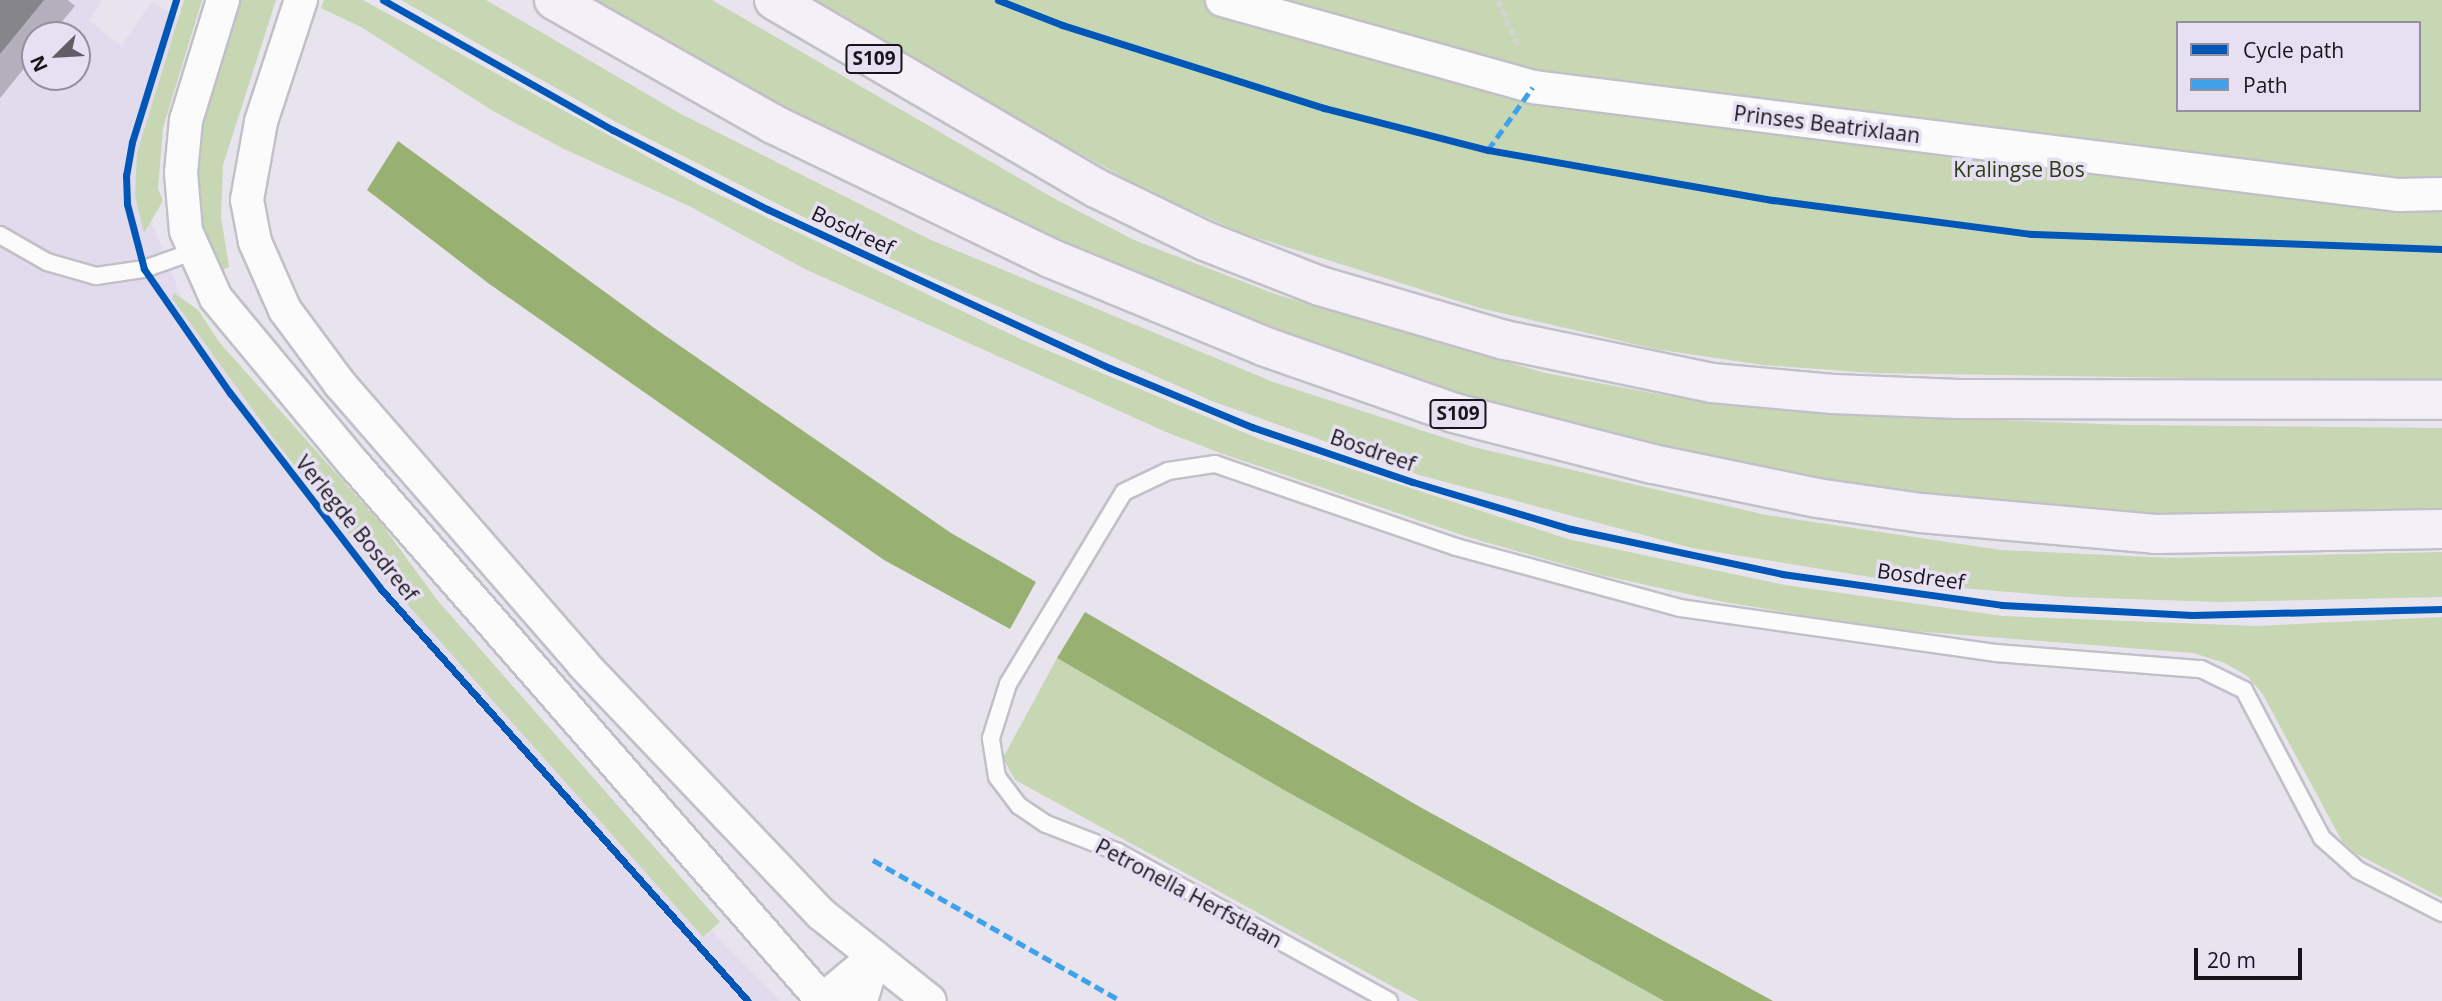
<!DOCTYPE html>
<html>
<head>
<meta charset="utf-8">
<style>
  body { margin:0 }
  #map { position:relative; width:2442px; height:1001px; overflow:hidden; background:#e7e4ee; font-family:"Open Sans",sans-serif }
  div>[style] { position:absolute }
  .built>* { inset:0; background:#e1dbed }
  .green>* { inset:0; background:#c7d6b3 }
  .water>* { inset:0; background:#98b071 }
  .shadow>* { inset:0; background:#0003 }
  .building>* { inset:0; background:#87858c }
  .path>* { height:4.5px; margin-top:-2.25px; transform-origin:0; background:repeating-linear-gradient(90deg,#d3d3d5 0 7px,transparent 0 10.5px) }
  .roads { filter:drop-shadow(2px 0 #c2c0c7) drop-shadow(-2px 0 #c2c0c7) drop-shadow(0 2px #c2c0c7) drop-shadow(0 -2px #c2c0c7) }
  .service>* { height:16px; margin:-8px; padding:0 8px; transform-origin:8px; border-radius:8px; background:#fbfbfc }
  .minor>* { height:32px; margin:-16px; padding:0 16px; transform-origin:16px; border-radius:16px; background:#fbfbfc }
  .trunk>* { height:38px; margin:-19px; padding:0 19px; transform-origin:19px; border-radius:19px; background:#f3f1f7 }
  .quiet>* { height:5px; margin-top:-2.5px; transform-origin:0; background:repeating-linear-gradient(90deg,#3da2ea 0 10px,transparent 0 15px) }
  .cycleway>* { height:7px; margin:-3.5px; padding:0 3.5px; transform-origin:3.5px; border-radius:3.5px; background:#0057b8 }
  span { translate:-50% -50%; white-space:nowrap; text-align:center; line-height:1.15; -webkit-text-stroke:7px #e6e0f2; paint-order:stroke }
  .shield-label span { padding:2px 5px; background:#e6e0f2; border:2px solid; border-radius:5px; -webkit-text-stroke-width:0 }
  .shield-label { font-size:19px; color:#17151b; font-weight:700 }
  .street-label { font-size:21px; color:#17151b }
  .park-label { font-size:21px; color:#2d3b15 }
  .legend { position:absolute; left:2176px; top:21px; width:245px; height:91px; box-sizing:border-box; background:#e6e0f2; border:2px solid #938f9c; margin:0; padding:9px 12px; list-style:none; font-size:21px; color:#17151b }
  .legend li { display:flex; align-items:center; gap:14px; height:35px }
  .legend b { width:35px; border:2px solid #938f9c }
  .north { position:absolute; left:21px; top:21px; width:70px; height:70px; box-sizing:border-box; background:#e6e0f2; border:2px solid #938f9c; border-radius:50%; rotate:246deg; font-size:19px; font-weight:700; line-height:28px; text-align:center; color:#17151b }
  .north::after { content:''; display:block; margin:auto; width:24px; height:32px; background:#605d65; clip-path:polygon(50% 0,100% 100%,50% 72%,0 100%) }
  .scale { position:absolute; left:2194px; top:948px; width:108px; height:32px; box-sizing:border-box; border:4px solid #17151b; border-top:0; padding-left:9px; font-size:21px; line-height:24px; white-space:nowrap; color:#17151b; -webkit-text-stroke:5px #e6e0f2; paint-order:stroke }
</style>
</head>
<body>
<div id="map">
  <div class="built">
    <div style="clip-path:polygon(evenodd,0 0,102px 0,89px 20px,121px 46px,152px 1px,188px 24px,150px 139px,148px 212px,183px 302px,687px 905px,780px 1001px,0 1001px,0 0,35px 35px,77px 35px,77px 77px,35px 77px,35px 35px)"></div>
  </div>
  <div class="green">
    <div style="clip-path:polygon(184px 0,202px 0,163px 128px,158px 189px,163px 201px,144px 233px,135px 196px,137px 153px)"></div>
    <div style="clip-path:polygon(237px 0,276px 0,223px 165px,221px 217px,229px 267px,217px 273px,200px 225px,193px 174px,200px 113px)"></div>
    <div style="clip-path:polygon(324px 0,363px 0,699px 185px,1025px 341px,1262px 440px,1568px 539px,1785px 585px,2003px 616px,2256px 626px,2442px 617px,2442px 898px,2355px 853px,2342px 841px,2262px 693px,2247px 676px,2225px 663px,2193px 653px,1888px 629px,1724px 602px,1601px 575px,1471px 538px,1223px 454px,1166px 432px,805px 269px,689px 206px,562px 148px,493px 111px,361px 27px,321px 8px)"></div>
    <div style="clip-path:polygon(401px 0,486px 0,681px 114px,931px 240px,1273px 382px,1473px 447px,1766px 515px,2001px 550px,2171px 558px,2442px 552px,2442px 597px,2220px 602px,2069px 597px,1913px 584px,1692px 548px,1419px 475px,1212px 401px,859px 245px,616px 122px)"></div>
    <div style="clip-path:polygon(571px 0,712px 0,1057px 200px,1134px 240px,1278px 295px,1545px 373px,1717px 405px,1825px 414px,2129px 425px,2442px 428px,2442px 511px,2150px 518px,1827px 485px,1642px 443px,1437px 388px,1155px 290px)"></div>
    <div style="clip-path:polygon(evenodd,802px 0,2442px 0,2442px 382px,1873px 373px,1763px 365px,1655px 349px,1480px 308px,1242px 233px,1148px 191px,802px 0,2178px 23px,2419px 23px,2419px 110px,2178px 110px,2178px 23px)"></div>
    <div style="clip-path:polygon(174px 293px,198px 310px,220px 343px,383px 526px,438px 601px,720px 922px,703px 937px,383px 577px,274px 439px,172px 298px)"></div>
    <div style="clip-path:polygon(1057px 658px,1284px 790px,1664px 1001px,1419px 1001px,1015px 780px,1003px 758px)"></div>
  </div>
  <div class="water">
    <div style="clip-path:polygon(398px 141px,657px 330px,951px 533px,1036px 582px,1010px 629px,884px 560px,488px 283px,367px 190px)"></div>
    <div style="clip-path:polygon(1085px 612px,1420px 807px,1773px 1001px,1664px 1001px,1284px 790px,1057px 658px)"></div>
  </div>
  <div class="shadow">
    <div style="clip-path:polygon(0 0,68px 0,75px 6px,51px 35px,35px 35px,35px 55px,0 98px)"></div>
  </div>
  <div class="building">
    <div style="clip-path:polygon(0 0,44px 0,0 54px)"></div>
  </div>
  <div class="path">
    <div style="left:1498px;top:0;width:51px;rotate:65.9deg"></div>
  </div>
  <div class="roads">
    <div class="service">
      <div style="left:0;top:235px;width:54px;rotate:29.9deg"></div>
      <div style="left:47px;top:262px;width:51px;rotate:15.9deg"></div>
      <div style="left:96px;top:276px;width:49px;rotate:-8.3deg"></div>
      <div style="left:144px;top:269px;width:51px;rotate:-19.5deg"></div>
      <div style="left:1389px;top:1001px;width:309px;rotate:-151.2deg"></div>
      <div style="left:1118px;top:852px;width:77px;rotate:-158.7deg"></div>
      <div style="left:1046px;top:824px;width:32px;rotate:-146deg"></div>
      <div style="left:1019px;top:806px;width:36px;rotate:-127deg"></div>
      <div style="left:997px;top:777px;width:39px;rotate:-99deg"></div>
      <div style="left:991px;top:738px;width:57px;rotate:-72.5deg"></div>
      <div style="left:1008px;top:684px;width:224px;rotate:-58.9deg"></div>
      <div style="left:1124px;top:492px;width:49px;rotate:-25.5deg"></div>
      <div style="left:1168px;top:471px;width:48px;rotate:-8.5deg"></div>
      <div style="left:1215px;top:464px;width:255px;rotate:19deg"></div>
      <div style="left:1456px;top:547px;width:232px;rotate:15.2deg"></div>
      <div style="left:1680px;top:608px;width:319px;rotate:8.1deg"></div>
      <div style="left:1996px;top:653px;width:206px;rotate:4.5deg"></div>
      <div style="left:2201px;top:669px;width:48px;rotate:26deg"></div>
      <div style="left:2244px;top:690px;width:167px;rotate:62.2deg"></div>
      <div style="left:2322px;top:838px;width:48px;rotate:41.6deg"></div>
      <div style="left:2358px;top:870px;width:94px;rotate:27.1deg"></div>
    </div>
    <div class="minor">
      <div style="left:223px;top:0;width:126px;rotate:107.1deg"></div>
      <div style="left:186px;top:120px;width:53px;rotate:95.4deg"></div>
      <div style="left:181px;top:173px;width:58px;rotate:85.1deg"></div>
      <div style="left:186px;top:231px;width:73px;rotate:65.9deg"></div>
      <div style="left:216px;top:298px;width:216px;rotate:50.3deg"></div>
      <div style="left:354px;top:464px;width:713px;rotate:48.87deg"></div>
      <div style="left:301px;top:0;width:128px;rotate:108.2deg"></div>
      <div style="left:261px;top:122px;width:79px;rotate:100.2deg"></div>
      <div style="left:247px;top:200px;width:43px;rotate:79.2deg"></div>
      <div style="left:255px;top:242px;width:74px;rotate:66.2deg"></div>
      <div style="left:285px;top:310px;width:92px;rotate:53.4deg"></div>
      <div style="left:340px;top:384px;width:371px;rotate:49deg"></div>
      <div style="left:583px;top:664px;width:345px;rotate:46.4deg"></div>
      <div style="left:821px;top:914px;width:139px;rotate:38.6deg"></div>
      <div style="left:1222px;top:0;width:323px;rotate:15.6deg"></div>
      <div style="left:1533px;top:87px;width:873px;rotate:7.11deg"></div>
      <div style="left:2399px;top:195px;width:43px;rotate:-1.3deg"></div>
      <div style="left:821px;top:1001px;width:69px;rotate:-39.7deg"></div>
      <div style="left:861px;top:1001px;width:46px;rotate:-73.5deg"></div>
    </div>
    <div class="trunk">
      <div style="left:554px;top:0;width:252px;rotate:29.5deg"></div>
      <div style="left:773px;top:124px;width:308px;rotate:25.8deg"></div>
      <div style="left:1050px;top:258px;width:230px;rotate:22.4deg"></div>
      <div style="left:1263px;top:346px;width:202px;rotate:19.3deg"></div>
      <div style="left:1454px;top:413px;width:205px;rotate:14.4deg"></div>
      <div style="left:1653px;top:464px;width:167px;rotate:11.7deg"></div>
      <div style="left:1817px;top:498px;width:105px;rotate:8.2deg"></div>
      <div style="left:1921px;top:513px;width:235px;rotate:5.1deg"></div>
      <div style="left:2155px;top:534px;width:287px;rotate:-1deg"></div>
      <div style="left:774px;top:0;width:373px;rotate:30.3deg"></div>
      <div style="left:1096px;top:188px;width:121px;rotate:25.9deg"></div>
      <div style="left:1205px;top:241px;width:123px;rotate:21.4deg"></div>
      <div style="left:1320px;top:286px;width:193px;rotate:16.3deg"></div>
      <div style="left:1505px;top:340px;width:211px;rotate:11.7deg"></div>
      <div style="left:1712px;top:383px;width:121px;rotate:5.2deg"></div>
      <div style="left:1833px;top:394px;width:125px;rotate:2.3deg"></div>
      <div style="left:1958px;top:399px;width:484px;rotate:0.1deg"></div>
    </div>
  </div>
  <div class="quiet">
    <div style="left:1488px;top:150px;width:77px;rotate:-54.5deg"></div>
    <div style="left:873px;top:860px;width:285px;rotate:29.6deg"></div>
  </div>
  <div class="cycleway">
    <div style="left:176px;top:0;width:149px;rotate:107.2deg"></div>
    <div style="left:132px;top:142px;width:34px;rotate:100deg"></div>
    <div style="left:126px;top:175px;width:29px;rotate:88deg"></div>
    <div style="left:127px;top:204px;width:67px;rotate:75.3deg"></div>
    <div style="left:144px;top:269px;width:151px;rotate:55.3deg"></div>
    <div style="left:230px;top:393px;width:246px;rotate:52.4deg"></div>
    <div style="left:380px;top:588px;width:553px;rotate:48.3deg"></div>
    <div style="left:383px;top:0;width:264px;rotate:29.5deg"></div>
    <div style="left:613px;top:130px;width:173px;rotate:27.2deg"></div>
    <div style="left:767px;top:209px;width:378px;rotate:24.9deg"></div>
    <div style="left:1110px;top:368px;width:154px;rotate:22.6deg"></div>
    <div style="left:1252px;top:427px;width:170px;rotate:18.9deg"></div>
    <div style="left:1413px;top:482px;width:165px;rotate:16.6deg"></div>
    <div style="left:1571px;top:529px;width:216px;rotate:12deg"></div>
    <div style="left:1782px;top:574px;width:222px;rotate:8deg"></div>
    <div style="left:2002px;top:605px;width:190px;rotate:3deg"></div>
    <div style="left:2192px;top:615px;width:250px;rotate:-1.4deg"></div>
    <div style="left:998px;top:0;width:69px;rotate:21.3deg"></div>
    <div style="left:1062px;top:25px;width:275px;rotate:17.6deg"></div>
    <div style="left:1324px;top:108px;width:169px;rotate:14.4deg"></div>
    <div style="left:1488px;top:150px;width:289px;rotate:10deg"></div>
    <div style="left:1773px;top:200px;width:260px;rotate:7.5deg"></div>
    <div style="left:2031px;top:234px;width:411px;rotate:2.1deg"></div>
  </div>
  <div class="shield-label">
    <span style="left:874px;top:59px">S109</span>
    <span style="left:1458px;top:414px">S109</span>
  </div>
  <div class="street-label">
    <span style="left:1827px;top:124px;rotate:7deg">Prinses Beatrixlaan</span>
    <span style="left:853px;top:230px;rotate:25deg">Bosdreef</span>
    <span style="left:1373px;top:450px;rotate:19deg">Bosdreef</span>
    <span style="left:357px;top:528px;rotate:51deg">Verlegde Bosdreef</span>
    <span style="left:1921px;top:576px;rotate:8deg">Bosdreef</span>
    <span style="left:1189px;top:893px;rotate:28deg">Petronella Herfstlaan</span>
  </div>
  <div class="park-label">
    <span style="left:2019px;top:169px">Kralingse Bos</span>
  </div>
  <ul class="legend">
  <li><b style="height:9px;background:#0057b8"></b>Cycle path</li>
  <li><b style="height:9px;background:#3da2ea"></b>Path</li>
  </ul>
  <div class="north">N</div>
  <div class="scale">20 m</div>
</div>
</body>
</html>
